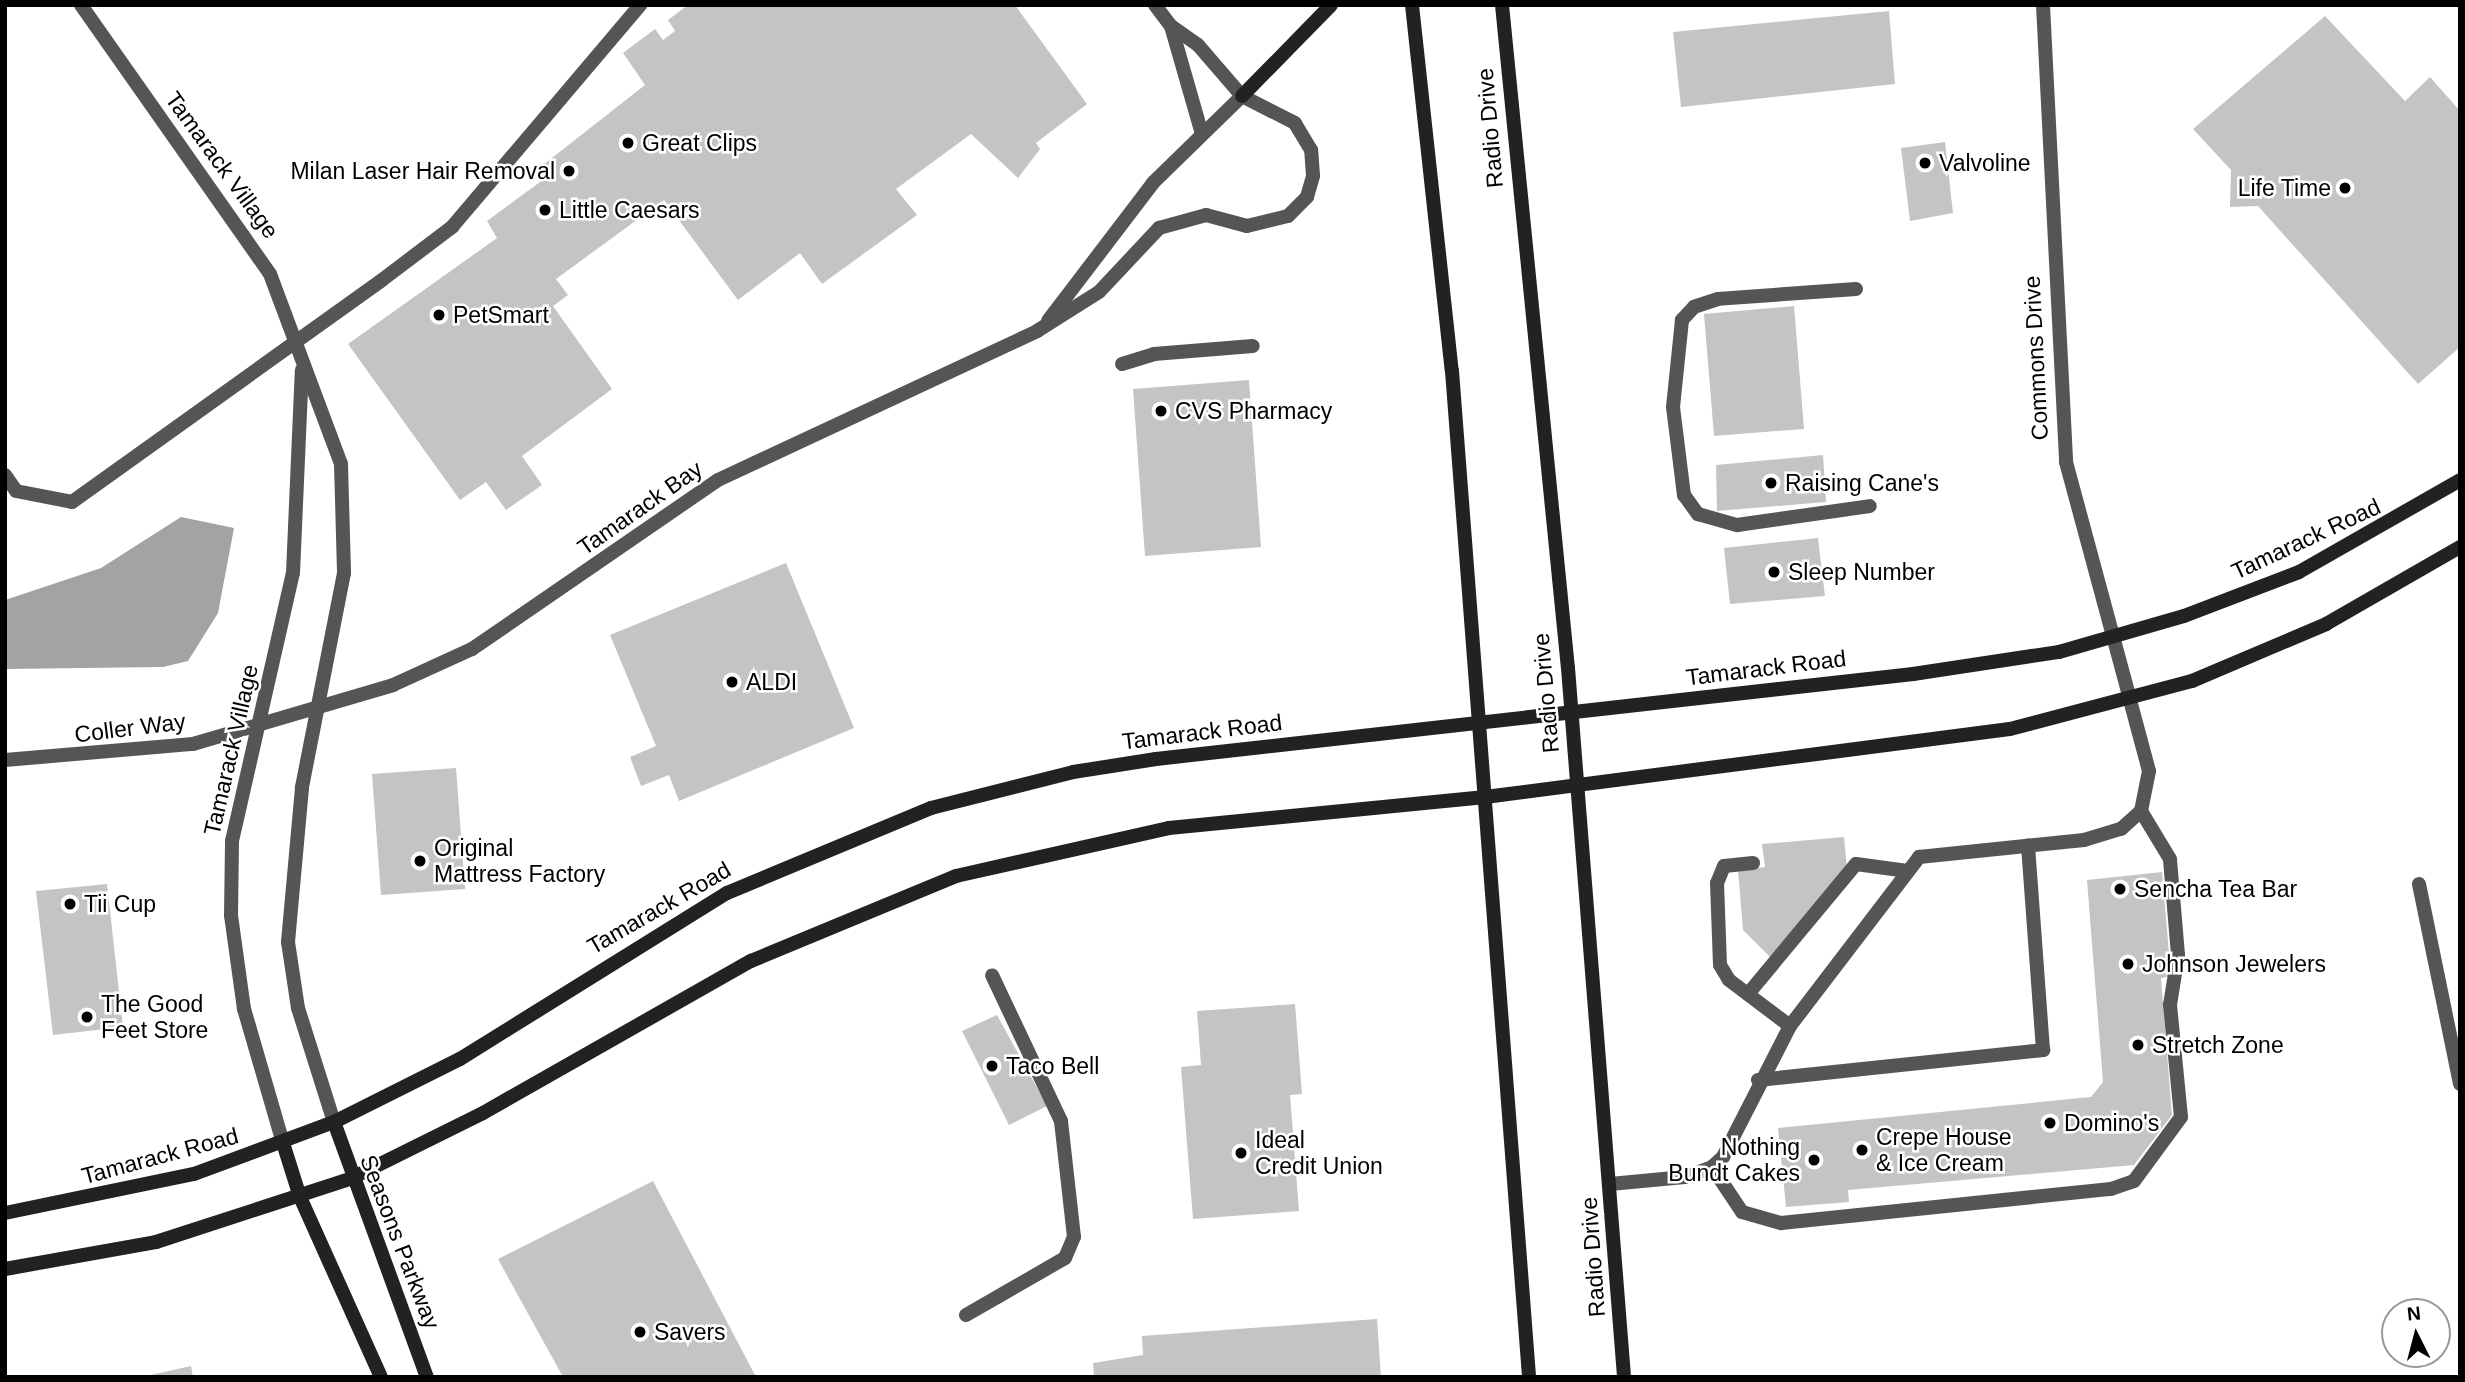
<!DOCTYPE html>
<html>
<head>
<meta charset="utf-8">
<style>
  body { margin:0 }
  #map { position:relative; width:2465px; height:1382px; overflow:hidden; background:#fff; font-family:Arial,sans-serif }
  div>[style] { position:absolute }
  .water>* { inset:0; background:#a3a3a3 }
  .building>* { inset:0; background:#c4c4c4 }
  .lane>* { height:14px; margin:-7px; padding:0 7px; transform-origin:7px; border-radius:7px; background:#555 }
  .street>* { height:14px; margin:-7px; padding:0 7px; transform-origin:7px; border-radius:7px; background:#555 }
  .secondary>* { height:14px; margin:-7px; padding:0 7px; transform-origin:7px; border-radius:7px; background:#222 }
  .dots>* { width:19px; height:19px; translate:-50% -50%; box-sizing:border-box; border:4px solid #fff; border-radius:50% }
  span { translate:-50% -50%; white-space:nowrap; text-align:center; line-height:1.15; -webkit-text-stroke:5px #fff; paint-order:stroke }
  .street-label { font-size:23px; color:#000 }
  .poi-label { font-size:23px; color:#000 }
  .left { translate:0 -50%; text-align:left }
  .right { translate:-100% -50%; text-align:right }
  .frame { position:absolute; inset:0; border:7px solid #000; pointer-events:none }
  .north { position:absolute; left:2381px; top:1298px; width:70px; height:70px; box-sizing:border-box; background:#fff; border:2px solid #999; border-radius:50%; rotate:354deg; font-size:19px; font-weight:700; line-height:28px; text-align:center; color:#000 }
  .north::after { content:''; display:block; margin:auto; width:24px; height:32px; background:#000; clip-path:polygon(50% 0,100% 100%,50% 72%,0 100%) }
</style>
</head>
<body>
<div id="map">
  <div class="water">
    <div style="clip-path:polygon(181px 517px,234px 528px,218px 613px,188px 661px,163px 667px,5px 669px,5px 600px,101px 568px)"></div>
  </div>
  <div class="building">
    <div style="clip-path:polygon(688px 5px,1015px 5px,1087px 104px,1036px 143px,1040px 149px,1018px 178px,971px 134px,896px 189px,917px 215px,822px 284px,800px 253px,738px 300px,664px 200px,556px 279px,568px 295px,553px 306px,612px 389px,522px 456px,542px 485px,506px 510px,486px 482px,460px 500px,348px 344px,497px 238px,487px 221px,540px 182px,534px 172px,645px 85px,623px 53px,655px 29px,663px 40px,675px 31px,668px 20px)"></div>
    <div style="clip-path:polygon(1889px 11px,1895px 84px,1681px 107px,1673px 32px)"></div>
    <div style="clip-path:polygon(2325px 16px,2405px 101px,2430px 77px,2460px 111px,2460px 347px,2418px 384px,2258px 206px,2230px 207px,2231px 170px,2193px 129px)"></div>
    <div style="clip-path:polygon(1945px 142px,1953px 213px,1910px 221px,1901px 148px)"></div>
    <div style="clip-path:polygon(1794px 306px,1804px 429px,1714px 436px,1704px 314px)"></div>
    <div style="clip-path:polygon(1249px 380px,1261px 547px,1145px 556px,1133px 389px)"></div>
    <div style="clip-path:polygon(1823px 455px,1826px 502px,1717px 511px,1716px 465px)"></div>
    <div style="clip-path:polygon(1818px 538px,1825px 596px,1730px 604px,1724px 548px)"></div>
    <div style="clip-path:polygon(786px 563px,854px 728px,679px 801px,669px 775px,641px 786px,630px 757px,656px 746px,610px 635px)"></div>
    <div style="clip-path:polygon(456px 768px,465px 889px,381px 895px,372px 774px)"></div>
    <div style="clip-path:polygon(1844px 837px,1847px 868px,1772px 959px,1743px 930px,1738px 870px,1765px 867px,1762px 844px)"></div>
    <div style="clip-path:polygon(2162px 872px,2171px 976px,2161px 978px,2172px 1115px,2134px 1165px,1848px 1190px,1849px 1202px,1786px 1207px,1778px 1128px,2091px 1097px,2103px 1082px,2087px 880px)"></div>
    <div style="clip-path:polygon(107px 884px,123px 1027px,53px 1035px,36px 891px)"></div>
    <div style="clip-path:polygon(1295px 1004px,1302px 1094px,1290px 1095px,1299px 1211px,1193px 1219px,1181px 1067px,1201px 1065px,1197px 1011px)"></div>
    <div style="clip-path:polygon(997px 1015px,1047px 1106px,1009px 1125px,962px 1031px)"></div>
    <div style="clip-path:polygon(653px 1181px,756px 1377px,563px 1377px,498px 1259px)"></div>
    <div style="clip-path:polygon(1377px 1319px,1381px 1377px,1094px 1377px,1093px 1363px,1143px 1355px,1142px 1336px)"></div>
    <div style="clip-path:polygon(191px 1366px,193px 1377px,146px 1377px,146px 1376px)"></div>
  </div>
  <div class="lane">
    <div style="left:1155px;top:5px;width:26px;rotate:53deg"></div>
    <div style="left:1171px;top:26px;width:112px;rotate:74deg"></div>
    <div style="left:1171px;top:26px;width:33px;rotate:35deg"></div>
    <div style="left:1198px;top:45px;width:67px;rotate:49.2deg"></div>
    <div style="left:1856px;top:289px;width:138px;rotate:175.9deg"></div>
    <div style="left:1718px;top:299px;width:25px;rotate:162deg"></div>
    <div style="left:1694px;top:307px;width:18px;rotate:133deg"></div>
    <div style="left:1682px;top:320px;width:87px;rotate:95.9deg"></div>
    <div style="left:1673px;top:407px;width:89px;rotate:82.9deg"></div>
    <div style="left:1684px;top:495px;width:24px;rotate:54deg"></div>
    <div style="left:1698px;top:514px;width:41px;rotate:15.8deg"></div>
    <div style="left:1737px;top:525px;width:134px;rotate:-8.1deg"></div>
    <div style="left:1122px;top:364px;width:34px;rotate:-17deg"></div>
    <div style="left:1154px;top:354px;width:99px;rotate:-4.6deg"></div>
    <div style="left:5px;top:475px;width:19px;rotate:55deg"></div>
    <div style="left:16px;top:491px;width:57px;rotate:11.1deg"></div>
    <div style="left:72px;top:502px;width:381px;rotate:-35.6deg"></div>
    <div style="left:382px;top:280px;width:88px;rotate:-37.1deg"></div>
    <div style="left:452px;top:227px;width:291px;rotate:-49.7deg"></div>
    <div style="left:1753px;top:863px;width:29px;rotate:174deg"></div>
    <div style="left:1724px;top:866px;width:18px;rotate:112deg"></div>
    <div style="left:1717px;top:883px;width:82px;rotate:87.9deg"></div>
    <div style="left:1720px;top:965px;width:17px;rotate:59deg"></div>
    <div style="left:1729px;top:980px;width:76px;rotate:37deg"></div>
    <div style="left:1748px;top:994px;width:169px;rotate:-50.3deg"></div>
    <div style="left:1856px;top:864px;width:52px;rotate:7.7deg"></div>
    <div style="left:1758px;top:1080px;width:287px;rotate:-6deg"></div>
    <div style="left:2043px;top:1050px;width:205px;rotate:-94.2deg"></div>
    <div style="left:1712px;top:1167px;width:15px;rotate:-42deg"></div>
    <div style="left:1723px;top:1157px;width:147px;rotate:-62.9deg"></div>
    <div style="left:1790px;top:1026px;width:213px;rotate:-52.6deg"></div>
    <div style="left:1919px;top:857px;width:166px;rotate:-5.9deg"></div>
    <div style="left:2084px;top:840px;width:39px;rotate:-17deg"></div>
    <div style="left:2121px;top:829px;width:27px;rotate:-42deg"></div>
    <div style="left:1610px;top:1184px;width:75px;rotate:-5.3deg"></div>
    <div style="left:1685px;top:1177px;width:29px;rotate:-20deg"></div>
    <div style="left:1712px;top:1167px;width:54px;rotate:56.3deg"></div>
    <div style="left:1742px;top:1212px;width:41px;rotate:15.8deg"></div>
    <div style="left:1781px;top:1223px;width:332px;rotate:-5.9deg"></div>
    <div style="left:2111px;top:1189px;width:24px;rotate:-19deg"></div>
    <div style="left:2134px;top:1181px;width:79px;rotate:-53.7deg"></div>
    <div style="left:2181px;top:1117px;width:113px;rotate:-95.6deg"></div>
    <div style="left:2170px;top:1005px;width:51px;rotate:-80.9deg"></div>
    <div style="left:2178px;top:955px;width:96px;rotate:-94.8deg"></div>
    <div style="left:2170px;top:859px;width:56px;rotate:-121.1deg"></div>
    <div style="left:2141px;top:811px;width:41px;rotate:-78.7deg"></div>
    <div style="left:2149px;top:771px;width:73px;rotate:-105deg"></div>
    <div style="left:966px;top:1315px;width:114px;rotate:-29.9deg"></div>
    <div style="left:1065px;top:1258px;width:23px;rotate:-67deg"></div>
    <div style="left:1074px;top:1237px;width:117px;rotate:-96.4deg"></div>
    <div style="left:1061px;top:1121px;width:161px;rotate:-115.3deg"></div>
  </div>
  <div class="street">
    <div style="left:81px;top:5px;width:329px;rotate:54.9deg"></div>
    <div style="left:270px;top:274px;width:203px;rotate:69.5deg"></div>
    <div style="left:341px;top:464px;width:109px;rotate:88.4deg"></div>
    <div style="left:344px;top:573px;width:219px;rotate:101.1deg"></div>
    <div style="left:302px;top:788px;width:155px;rotate:95.2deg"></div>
    <div style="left:288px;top:942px;width:67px;rotate:81.4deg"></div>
    <div style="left:298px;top:1008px;width:120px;rotate:72.5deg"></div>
    <div style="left:2043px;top:5px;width:458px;rotate:87.1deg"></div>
    <div style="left:2066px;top:462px;width:246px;rotate:74.9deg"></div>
    <div style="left:5px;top:760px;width:189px;rotate:-4.9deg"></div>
    <div style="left:193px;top:744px;width:209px;rotate:-16.4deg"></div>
    <div style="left:393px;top:685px;width:87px;rotate:-24.5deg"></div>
    <div style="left:472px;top:649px;width:298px;rotate:-34.5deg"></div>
    <div style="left:718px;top:480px;width:352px;rotate:-25deg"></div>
    <div style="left:1037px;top:331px;width:73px;rotate:-32.2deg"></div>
    <div style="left:1099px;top:292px;width:88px;rotate:-46.8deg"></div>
    <div style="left:1159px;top:228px;width:49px;rotate:-15.5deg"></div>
    <div style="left:1206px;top:215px;width:42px;rotate:15deg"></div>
    <div style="left:1247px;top:226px;width:42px;rotate:-13.7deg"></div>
    <div style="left:1288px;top:216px;width:27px;rotate:-45deg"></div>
    <div style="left:1307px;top:197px;width:22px;rotate:-74deg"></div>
    <div style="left:1313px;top:176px;width:26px;rotate:-94deg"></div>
    <div style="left:1311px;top:150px;width:31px;rotate:-121deg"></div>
    <div style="left:1295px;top:123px;width:59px;rotate:-153deg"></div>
    <div style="left:1242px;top:96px;width:124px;rotate:135.7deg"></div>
    <div style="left:1153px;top:183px;width:173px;rotate:127.3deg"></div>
    <div style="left:2419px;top:884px;width:204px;rotate:78.4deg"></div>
    <div style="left:283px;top:1143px;width:140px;rotate:-106.2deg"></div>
    <div style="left:244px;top:1009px;width:95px;rotate:-97.9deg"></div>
    <div style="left:231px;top:915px;width:74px;rotate:-89.2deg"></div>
    <div style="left:232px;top:841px;width:275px;rotate:-77.2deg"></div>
    <div style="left:293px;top:573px;width:203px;rotate:-87.5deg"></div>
  </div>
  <div class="secondary">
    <div style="left:1412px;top:5px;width:368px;rotate:83.8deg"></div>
    <div style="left:1452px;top:371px;width:1009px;rotate:85.62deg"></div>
    <div style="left:1502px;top:5px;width:666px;rotate:84.32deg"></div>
    <div style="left:1568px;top:668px;width:711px;rotate:85.48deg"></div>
    <div style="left:1242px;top:96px;width:127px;rotate:-45.6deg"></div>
    <div style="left:334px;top:1122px;width:271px;rotate:70deg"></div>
    <div style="left:283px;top:1143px;width:57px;rotate:72.5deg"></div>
    <div style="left:300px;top:1197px;width:197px;rotate:65.8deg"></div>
    <div style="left:5px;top:1213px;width:193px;rotate:-11.7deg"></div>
    <div style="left:194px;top:1174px;width:149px;rotate:-20.4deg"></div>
    <div style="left:334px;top:1122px;width:141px;rotate:-26.6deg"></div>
    <div style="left:460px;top:1059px;width:314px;rotate:-31.9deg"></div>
    <div style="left:727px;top:893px;width:221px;rotate:-22.6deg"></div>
    <div style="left:931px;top:808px;width:146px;rotate:-14.2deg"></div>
    <div style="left:1073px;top:772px;width:84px;rotate:-8.9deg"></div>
    <div style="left:1156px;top:759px;width:762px;rotate:-6.41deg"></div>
    <div style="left:1913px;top:674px;width:148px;rotate:-8.6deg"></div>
    <div style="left:2059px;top:652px;width:130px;rotate:-16.1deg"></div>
    <div style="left:2184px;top:616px;width:123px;rotate:-20.9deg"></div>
    <div style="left:2299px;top:572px;width:185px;rotate:-29.7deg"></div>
    <div style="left:5px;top:1269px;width:153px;rotate:-10.1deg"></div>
    <div style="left:156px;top:1242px;width:204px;rotate:-18deg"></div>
    <div style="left:350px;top:1179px;width:148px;rotate:-26.4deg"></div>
    <div style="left:483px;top:1113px;width:308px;rotate:-29.6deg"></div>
    <div style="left:751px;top:961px;width:222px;rotate:-22.5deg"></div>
    <div style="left:956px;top:876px;width:218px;rotate:-12.7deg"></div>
    <div style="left:1169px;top:828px;width:318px;rotate:-5.6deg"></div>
    <div style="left:1485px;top:797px;width:529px;rotate:-7.38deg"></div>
    <div style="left:2010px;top:729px;width:188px;rotate:-14.8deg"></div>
    <div style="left:2192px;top:681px;width:146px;rotate:-23deg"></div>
    <div style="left:2326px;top:624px;width:155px;rotate:-29.9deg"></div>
  </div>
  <div class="dots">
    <div style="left:628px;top:143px;background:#000"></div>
    <div style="left:1925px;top:163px;background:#000"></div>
    <div style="left:569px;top:171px;background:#000"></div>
    <div style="left:2345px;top:188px;background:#000"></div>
    <div style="left:545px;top:210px;background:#000"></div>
    <div style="left:439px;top:315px;background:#000"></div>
    <div style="left:1161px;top:411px;background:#000"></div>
    <div style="left:1771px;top:483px;background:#000"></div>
    <div style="left:1774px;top:572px;background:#000"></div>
    <div style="left:732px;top:682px;background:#000"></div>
    <div style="left:420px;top:861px;background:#000"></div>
    <div style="left:2120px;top:889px;background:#000"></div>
    <div style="left:70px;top:904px;background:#000"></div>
    <div style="left:2128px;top:964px;background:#000"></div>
    <div style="left:87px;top:1017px;background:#000"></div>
    <div style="left:2138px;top:1045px;background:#000"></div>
    <div style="left:992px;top:1066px;background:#000"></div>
    <div style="left:2050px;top:1123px;background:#000"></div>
    <div style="left:1862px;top:1150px;background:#000"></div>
    <div style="left:1241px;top:1153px;background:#000"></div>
    <div style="left:1814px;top:1160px;background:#000"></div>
    <div style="left:640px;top:1332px;background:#000"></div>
  </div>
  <div class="street-label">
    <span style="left:1490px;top:128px;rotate:-95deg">Radio Drive</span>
    <span style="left:222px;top:165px;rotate:54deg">Tamarack Village</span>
    <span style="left:2036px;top:358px;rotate:-93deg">Commons Drive</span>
    <span style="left:640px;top:508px;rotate:-35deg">Tamarack Bay</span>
    <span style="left:2306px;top:539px;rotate:-25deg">Tamarack Road</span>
    <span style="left:1766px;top:668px;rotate:-7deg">Tamarack Road</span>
    <span style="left:1546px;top:693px;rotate:-95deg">Radio Drive</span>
    <span style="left:130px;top:728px;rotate:-7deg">Coller Way</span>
    <span style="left:1202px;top:732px;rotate:-7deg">Tamarack Road</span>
    <span style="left:231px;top:750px;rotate:-77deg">Tamarack Village</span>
    <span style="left:659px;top:908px;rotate:-30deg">Tamarack Road</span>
    <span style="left:160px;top:1156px;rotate:-15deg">Tamarack Road</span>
    <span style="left:400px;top:1242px;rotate:69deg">Seasons Parkway</span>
    <span style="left:1593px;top:1257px;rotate:-94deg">Radio Drive</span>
  </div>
  <div class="poi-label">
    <span class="left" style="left:642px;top:143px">Great Clips</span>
    <span class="left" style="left:1939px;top:163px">Valvoline</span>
    <span class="right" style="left:555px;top:171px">Milan Laser Hair Removal</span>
    <span class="right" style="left:2331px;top:188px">Life Time</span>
    <span class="left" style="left:559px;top:210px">Little Caesars</span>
    <span class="left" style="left:453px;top:315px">PetSmart</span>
    <span class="left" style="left:1175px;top:411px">CVS Pharmacy</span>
    <span class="left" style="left:1785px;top:483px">Raising Cane's</span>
    <span class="left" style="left:1788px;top:572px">Sleep Number</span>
    <span class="left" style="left:746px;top:682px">ALDI</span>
    <span class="left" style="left:434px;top:861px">Original<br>Mattress Factory</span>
    <span class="left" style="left:2134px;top:889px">Sencha Tea Bar</span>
    <span class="left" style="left:84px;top:904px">Tii Cup</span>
    <span class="left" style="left:2142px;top:964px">Johnson Jewelers</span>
    <span class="left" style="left:101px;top:1017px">The Good<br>Feet Store</span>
    <span class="left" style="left:2152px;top:1045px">Stretch Zone</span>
    <span class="left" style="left:1006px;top:1066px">Taco Bell</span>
    <span class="left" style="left:2064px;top:1123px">Domino's</span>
    <span class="left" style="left:1876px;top:1150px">Crepe House<br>&amp; Ice Cream</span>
    <span class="left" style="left:1255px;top:1153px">Ideal<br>Credit Union</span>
    <span class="right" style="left:1800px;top:1160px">Nothing<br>Bundt Cakes</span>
    <span class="left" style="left:654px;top:1332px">Savers</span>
  </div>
  <div class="frame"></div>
  <div class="north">N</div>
</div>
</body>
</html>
